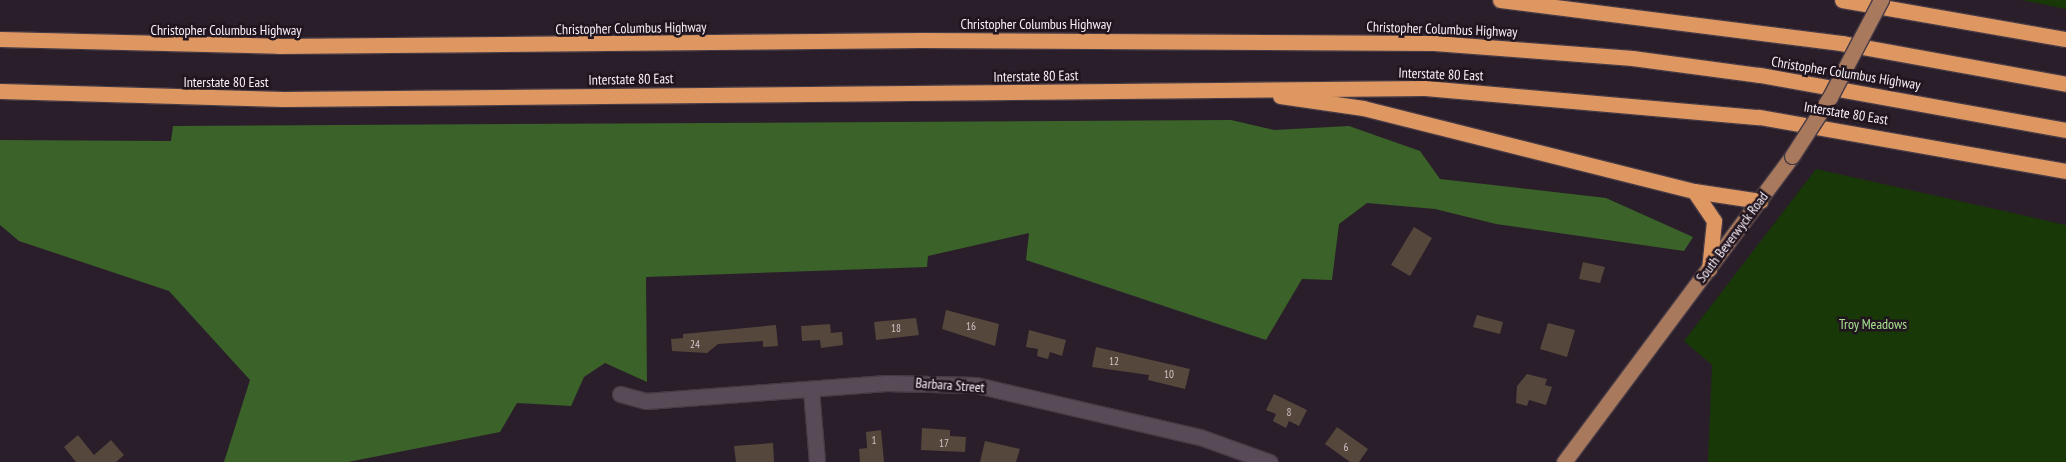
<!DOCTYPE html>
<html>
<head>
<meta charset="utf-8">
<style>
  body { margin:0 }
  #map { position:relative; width:2066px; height:462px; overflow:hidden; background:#2a1e2a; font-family:"PT Sans Narrow",sans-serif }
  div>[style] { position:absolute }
  .green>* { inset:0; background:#183807 }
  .forest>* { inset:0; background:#3a6229 }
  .building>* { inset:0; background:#55473b }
  .roads { filter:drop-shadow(1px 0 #463b45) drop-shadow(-1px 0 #463b45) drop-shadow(0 1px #463b45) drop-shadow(0 -1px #463b45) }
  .minor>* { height:15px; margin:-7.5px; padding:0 7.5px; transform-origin:7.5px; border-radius:7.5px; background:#584b57 }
  .major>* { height:15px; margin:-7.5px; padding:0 7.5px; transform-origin:7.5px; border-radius:7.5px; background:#a9795e }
  .highway>* { height:15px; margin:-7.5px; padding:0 7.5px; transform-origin:7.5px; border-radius:7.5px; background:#df9762 }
  .bridges { filter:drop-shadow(1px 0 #463b45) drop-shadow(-1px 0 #463b45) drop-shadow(0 1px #463b45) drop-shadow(0 -1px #463b45) }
  .major-bridge>* { height:15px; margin:-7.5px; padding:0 7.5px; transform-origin:7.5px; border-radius:7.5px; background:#a9795e }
  span { translate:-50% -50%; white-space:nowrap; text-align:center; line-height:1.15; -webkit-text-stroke:5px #211520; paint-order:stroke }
  .number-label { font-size:11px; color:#d0c6c9 }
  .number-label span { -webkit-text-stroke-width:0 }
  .street-label { font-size:14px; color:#f9f1f8 }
  .park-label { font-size:14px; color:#a6e18d }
</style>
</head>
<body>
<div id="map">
  <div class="green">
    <div style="clip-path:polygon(2022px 0,2066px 0,2066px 9px)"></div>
    <div style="clip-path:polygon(1816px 169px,2066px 225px,2066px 462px,1708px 462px,1712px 365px,1684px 341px)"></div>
  </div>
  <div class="forest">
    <div style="clip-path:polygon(1231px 120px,1274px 130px,1349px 126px,1420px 151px,1440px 179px,1606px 198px,1693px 237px,1684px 251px,1496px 224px,1435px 209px,1367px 203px,1339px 224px,1332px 280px,1302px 279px,1266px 340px,1026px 260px,1029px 233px,928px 256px,927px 267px,646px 277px,647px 382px,605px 363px,584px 377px,571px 406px,517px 403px,500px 432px,348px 462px,224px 462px,250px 380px,169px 291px,19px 241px,0 225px,0 140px,171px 141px,173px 126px)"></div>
  </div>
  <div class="building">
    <div style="clip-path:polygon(1414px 227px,1432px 238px,1410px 276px,1391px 265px)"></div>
    <div style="clip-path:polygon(1583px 262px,1605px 267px,1600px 283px,1579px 279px)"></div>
    <div style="clip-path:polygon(946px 310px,999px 324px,995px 346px,942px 329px)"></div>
    <div style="clip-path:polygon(1477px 315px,1503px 322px,1500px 334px,1473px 327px)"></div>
    <div style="clip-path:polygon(916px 318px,919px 335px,876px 340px,874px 322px)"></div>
    <div style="clip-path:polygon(1548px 323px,1575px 330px,1567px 357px,1540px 349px)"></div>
    <div style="clip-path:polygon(830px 324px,831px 333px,842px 332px,843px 345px,821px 348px,820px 340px,802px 341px,801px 326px)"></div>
    <div style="clip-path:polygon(776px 325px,778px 346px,763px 347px,763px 341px,718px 344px,707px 353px,672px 351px,671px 339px,683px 338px,683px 334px)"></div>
    <div style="clip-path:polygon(1029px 330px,1066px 340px,1062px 356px,1050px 352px,1048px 359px,1037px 356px,1038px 349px,1026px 347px)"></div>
    <div style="clip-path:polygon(1096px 347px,1190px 369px,1185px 389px,1148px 380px,1149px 375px,1092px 367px)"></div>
    <div style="clip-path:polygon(1527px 374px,1547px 379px,1545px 385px,1552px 387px,1546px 405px,1529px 400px,1527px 406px,1516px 403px,1517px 386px)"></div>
    <div style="clip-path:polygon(1274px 394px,1307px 410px,1299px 426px,1289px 421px,1286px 428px,1273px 421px,1276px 414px,1266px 410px)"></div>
    <div style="clip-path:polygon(1337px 427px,1368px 449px,1359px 462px,1350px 462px,1325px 444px)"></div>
    <div style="clip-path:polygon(922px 428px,950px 430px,950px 436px,966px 437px,965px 452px,921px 450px)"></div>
    <div style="clip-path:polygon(881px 430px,884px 462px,860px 462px,859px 449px,867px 448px,866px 432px)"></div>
    <div style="clip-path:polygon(78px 435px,94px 455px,111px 440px,124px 455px,116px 462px,76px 462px,64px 447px)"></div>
    <div style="clip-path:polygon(985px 441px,1020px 449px,1016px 462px,980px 462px)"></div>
    <div style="clip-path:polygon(773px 443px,774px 462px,736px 462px,734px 446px)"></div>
  </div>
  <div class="roads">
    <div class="minor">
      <div style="left:811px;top:390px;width:72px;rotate:85.2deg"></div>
      <div style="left:620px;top:394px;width:27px;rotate:15deg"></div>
      <div style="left:646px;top:401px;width:241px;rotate:-4.3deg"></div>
      <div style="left:886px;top:383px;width:90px;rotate:1.3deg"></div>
      <div style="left:976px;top:385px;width:230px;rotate:13.1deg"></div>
      <div style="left:1200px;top:437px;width:74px;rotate:19.7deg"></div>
    </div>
    <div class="major">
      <div style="left:1564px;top:462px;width:382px;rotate:-53.3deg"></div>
    </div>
    <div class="highway">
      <div style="left:1500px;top:0;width:344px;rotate:7.2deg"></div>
      <div style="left:1841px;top:43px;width:229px;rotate:10.3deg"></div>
      <div style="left:1842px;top:0;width:227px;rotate:9.9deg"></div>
      <div style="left:0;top:39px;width:278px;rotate:1.4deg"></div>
      <div style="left:278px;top:46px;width:644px;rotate:-0.53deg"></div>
      <div style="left:922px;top:40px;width:512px;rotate:0.34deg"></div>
      <div style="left:1434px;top:43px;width:199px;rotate:4.3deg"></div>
      <div style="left:1632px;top:58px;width:129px;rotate:7.6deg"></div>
      <div style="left:1760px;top:75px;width:311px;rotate:10.2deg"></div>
      <div style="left:0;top:91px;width:283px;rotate:1.6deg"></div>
      <div style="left:283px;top:99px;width:1142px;rotate:-0.55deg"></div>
      <div style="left:1425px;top:88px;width:335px;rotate:5deg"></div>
      <div style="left:1759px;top:117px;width:312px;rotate:10deg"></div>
      <div style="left:1280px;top:96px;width:84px;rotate:8.2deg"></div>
      <div style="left:1363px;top:108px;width:341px;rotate:14.1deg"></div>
      <div style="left:1694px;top:191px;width:67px;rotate:8.6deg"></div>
      <div style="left:1694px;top:191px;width:36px;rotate:56deg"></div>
      <div style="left:1714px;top:221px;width:48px;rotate:95.9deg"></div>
    </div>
  </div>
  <div class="bridges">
    <div class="major-bridge">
      <div style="left:1792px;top:156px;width:70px;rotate:-57.2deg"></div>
      <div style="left:1830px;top:97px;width:110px;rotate:-62.3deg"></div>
    </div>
  </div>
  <div class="number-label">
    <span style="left:971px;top:326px">16</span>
    <span style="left:896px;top:328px">18</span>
    <span style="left:695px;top:344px">24</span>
    <span style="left:1114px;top:361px">12</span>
    <span style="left:1169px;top:374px">10</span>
    <span style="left:1289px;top:412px">8</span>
    <span style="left:874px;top:440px">1</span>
    <span style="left:944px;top:443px">17</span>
    <span style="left:1346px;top:447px">6</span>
  </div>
  <div class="street-label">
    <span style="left:1036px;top:24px">Christopher Columbus Highway</span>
    <span style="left:631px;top:28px;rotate:-1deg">Christopher Columbus Highway</span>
    <span style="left:1442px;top:29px;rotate:2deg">Christopher Columbus Highway</span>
    <span style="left:226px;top:30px">Christopher Columbus Highway</span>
    <span style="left:1846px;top:73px;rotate:9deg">Christopher Columbus Highway</span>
    <span style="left:1441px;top:74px;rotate:2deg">Interstate 80 East</span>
    <span style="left:1036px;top:76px;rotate:-1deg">Interstate 80 East</span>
    <span style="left:631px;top:79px;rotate:-1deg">Interstate 80 East</span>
    <span style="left:226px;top:82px">Interstate 80 East</span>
    <span style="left:1846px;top:113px;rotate:9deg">Interstate 80 East</span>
    <span style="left:1732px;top:237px;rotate:-53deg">South Beverwyck Road</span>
    <span style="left:950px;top:385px;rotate:4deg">Barbara Street</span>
  </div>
  <div class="park-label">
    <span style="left:1873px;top:324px">Troy Meadows</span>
  </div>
</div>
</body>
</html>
